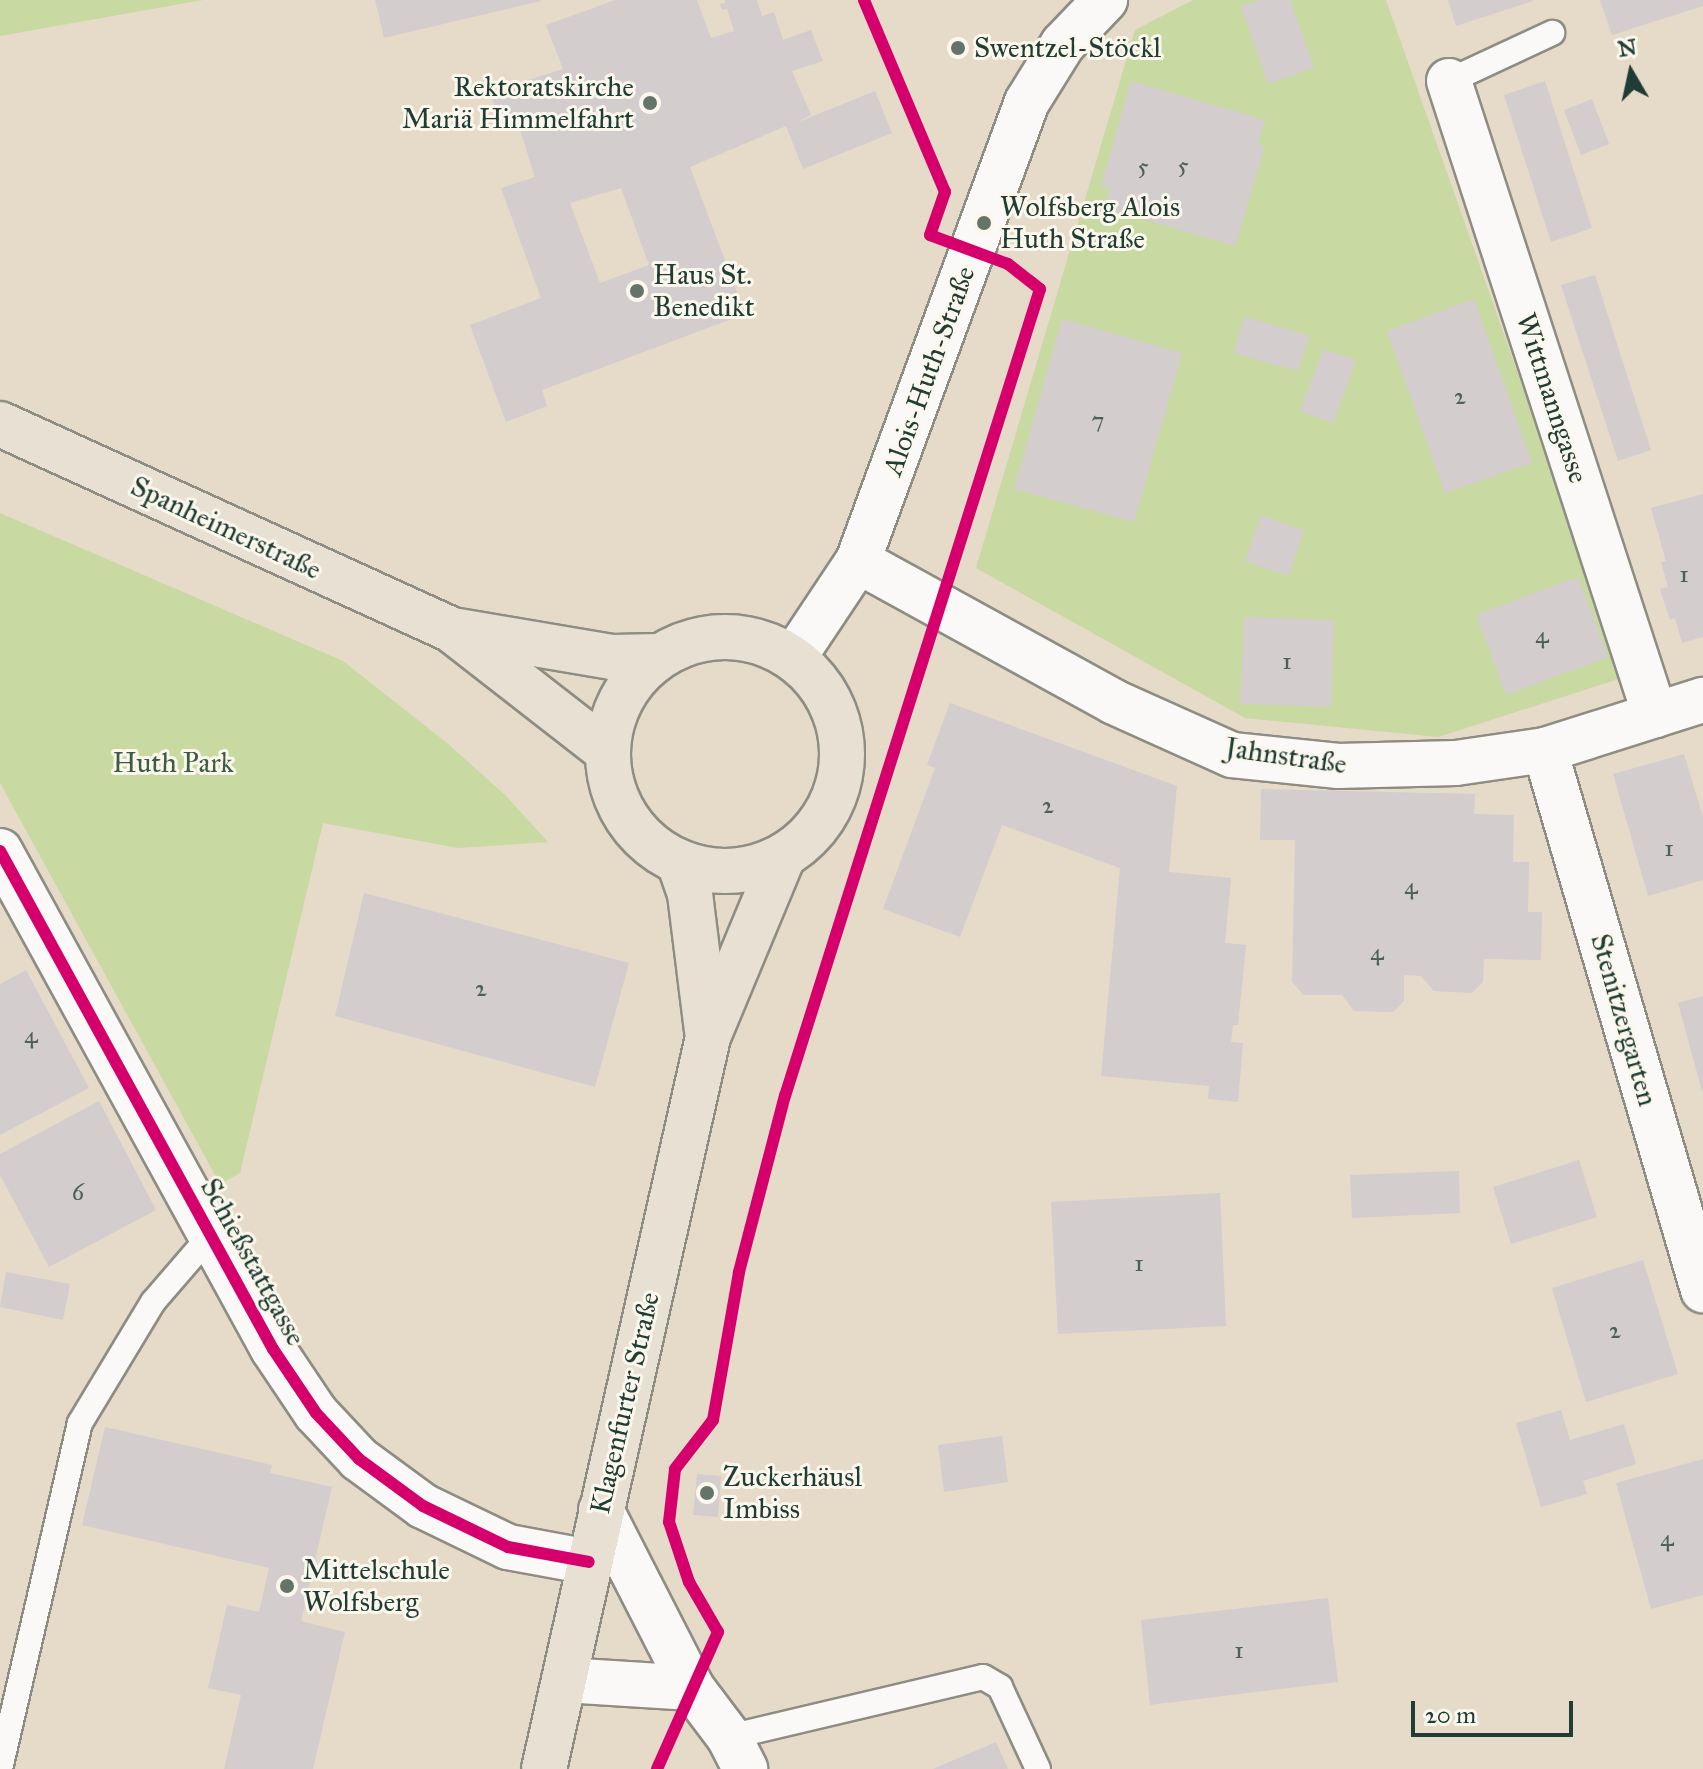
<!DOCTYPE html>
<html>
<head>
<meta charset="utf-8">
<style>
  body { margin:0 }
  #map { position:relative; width:1703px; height:1769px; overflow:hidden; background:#e6dac9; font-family:"IM FELL Great Primer",serif }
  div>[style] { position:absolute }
  .green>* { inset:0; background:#c8d9a2 }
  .building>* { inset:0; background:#d3cdce }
  .roads { filter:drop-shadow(2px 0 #8e8d83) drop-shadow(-2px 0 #8e8d83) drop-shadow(0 2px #8e8d83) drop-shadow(0 -2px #8e8d83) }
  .service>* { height:24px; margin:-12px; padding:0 12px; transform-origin:12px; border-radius:12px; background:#fbf9f7 }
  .minor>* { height:44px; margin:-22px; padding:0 22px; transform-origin:22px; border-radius:22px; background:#fbf9f7 }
  .tertiary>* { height:44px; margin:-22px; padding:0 22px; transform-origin:22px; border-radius:22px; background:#fbf9f7 }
  .primary>* { height:44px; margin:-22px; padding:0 22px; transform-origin:22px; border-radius:22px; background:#e8e0d3 }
  .primary>.ring { margin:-22px; padding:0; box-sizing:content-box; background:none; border:44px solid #e8e0d3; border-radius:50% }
  .cycleway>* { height:12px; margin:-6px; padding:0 6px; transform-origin:6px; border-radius:6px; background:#d6006c }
  .dots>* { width:22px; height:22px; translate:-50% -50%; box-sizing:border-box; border:4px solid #fbf7ec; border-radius:50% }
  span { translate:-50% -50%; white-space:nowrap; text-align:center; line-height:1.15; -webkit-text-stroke:6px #fbf7ec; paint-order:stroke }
  .number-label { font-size:24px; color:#4c615a }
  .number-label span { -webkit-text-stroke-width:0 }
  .poi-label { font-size:28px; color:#1f3d34 }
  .left { translate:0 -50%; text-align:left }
  .right { translate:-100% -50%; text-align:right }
  .street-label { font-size:28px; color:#1f3d34 }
  .park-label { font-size:28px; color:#3c5c44 }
  .north { position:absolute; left:1591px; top:32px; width:80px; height:80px; -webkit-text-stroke:6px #fbf7ec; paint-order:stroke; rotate:351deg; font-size:22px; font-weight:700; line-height:32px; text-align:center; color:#1f3d34 }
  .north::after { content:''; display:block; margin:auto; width:28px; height:36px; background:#1f3d34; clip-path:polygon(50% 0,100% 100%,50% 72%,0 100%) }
  .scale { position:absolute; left:1411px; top:1701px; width:162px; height:36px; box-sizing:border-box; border:4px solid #1f3d34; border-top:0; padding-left:10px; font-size:24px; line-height:28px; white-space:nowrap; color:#1f3d34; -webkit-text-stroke:6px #fbf7ec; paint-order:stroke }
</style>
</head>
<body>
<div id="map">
  <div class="green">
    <div style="clip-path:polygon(0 0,203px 0,0 36px)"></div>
    <div style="clip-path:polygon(1193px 0,1386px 0,1625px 677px,1438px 737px,1245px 718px,976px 568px,1135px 30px)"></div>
    <div style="clip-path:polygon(0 513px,343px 661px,447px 743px,505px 795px,548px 842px,458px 848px,323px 823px,240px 1173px,220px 1184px,0 783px)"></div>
  </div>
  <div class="building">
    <div style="clip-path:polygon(375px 0,540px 0,541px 1px,384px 38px)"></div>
    <div style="clip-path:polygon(evenodd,615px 0,697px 0,711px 38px,734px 31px,727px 9px,722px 10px,720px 4px,725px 3px,725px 0,757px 0,762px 16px,774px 12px,783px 40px,811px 30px,823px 61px,792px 71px,811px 115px,796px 123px,875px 91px,892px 133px,803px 169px,786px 126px,690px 167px,745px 314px,542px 390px,547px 406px,506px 422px,470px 325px,541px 298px,501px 188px,535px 177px,518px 124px,501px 128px,490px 92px,563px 69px,546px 25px,615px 0,621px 188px,649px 265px,600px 283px,570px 203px,621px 188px)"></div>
    <div style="clip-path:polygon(1259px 0,1290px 0,1314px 67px,1268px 84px,1241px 6px)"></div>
    <div style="clip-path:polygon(1448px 0,1533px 0,1533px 1px,1456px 26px)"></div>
    <div style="clip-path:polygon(1600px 0,1703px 0,1703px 6px,1612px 35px)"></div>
    <div style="clip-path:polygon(1131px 81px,1265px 120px,1257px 145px,1265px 146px,1235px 246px,1104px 208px,1110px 188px,1101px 186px)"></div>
    <div style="clip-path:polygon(1545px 81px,1592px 228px,1551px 242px,1504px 95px)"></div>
    <div style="clip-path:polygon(1592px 99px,1609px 144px,1581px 155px,1564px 110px)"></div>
    <div style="clip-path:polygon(1595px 275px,1651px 450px,1618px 461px,1561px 285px)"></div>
    <div style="clip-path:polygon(1474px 299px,1532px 463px,1445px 493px,1387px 331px)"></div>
    <div style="clip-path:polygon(1244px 317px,1309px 335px,1298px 371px,1234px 353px)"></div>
    <div style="clip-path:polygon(1062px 319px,1182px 353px,1134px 522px,1014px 489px)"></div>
    <div style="clip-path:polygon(1323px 349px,1356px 360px,1333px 423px,1300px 411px)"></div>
    <div style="clip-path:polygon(1703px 494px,1703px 637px,1682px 643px,1675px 618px,1670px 620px,1660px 589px,1668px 587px,1661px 562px,1666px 561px,1651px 508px)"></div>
    <div style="clip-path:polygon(1261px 515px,1304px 531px,1288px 576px,1245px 561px)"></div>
    <div style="clip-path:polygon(1578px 577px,1608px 657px,1506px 695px,1476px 615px)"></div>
    <div style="clip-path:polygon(1244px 617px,1334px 620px,1331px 707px,1240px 704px)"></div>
    <div style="clip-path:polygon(950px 703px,1177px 786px,1169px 872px,1231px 878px,1225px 943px,1246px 945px,1238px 1025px,1233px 1025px,1231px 1042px,1243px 1043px,1238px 1102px,1208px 1099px,1209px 1086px,1101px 1076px,1120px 868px,1002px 825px,960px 937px,883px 909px,935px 768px,927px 765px)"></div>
    <div style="clip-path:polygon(1684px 754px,1703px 817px,1703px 880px,1648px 896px,1613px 774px)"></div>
    <div style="clip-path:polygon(1261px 789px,1475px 794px,1474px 814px,1514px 815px,1513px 862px,1529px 862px,1528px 912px,1542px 912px,1541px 960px,1484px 959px,1483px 982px,1472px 993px,1434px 991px,1421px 976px,1404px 975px,1404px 1001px,1393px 1012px,1354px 1011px,1342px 995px,1304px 995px,1292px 982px,1295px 840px,1260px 840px)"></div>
    <div style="clip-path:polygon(364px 893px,629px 963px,595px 1087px,335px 1016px)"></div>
    <div style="clip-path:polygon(26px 970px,89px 1088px,0 1135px,0 984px)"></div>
    <div style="clip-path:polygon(1703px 996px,1703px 1091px,1702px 1091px,1678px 1003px)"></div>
    <div style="clip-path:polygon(99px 1101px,156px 1210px,49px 1267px,0 1175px,0 1154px)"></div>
    <div style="clip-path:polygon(1579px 1160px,1597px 1217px,1511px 1244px,1493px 1187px)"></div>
    <div style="clip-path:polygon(1459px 1171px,1460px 1213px,1352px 1218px,1350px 1175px)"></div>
    <div style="clip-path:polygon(1220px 1193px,1226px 1326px,1058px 1334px,1051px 1202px)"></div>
    <div style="clip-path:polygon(1643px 1260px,1678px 1374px,1586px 1402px,1552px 1288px)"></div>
    <div style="clip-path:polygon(6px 1272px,70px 1284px,63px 1320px,0 1307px)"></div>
    <div style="clip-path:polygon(1561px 1410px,1570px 1440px,1624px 1424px,1636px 1464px,1583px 1481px,1587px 1494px,1541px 1507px,1516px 1423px)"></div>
    <div style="clip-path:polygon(105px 1427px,272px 1465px,270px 1473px,332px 1487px,301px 1621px,345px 1632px,313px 1769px,224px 1769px,241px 1695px,208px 1688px,227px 1605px,259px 1612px,269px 1568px,82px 1525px)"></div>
    <div style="clip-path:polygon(1002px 1436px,1008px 1482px,944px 1492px,938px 1445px)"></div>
    <div style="clip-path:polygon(1703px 1459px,1703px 1595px,1651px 1609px,1616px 1483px)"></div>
    <div style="clip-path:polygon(697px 1474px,721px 1476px,718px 1517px,693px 1515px)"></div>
    <div style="clip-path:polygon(1328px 1598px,1338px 1682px,1150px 1705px,1141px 1620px)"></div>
    <div style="clip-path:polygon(996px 1742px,1008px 1769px,933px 1769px)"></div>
  </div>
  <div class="roads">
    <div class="service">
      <div style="left:1449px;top:81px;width:114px;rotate:-25deg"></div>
      <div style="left:729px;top:1737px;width:261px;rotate:-13.3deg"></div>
      <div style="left:983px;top:1677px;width:20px;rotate:30deg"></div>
      <div style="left:1000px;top:1687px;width:90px;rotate:65.1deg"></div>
      <div style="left:0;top:1769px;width:355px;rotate:-77deg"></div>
      <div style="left:80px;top:1423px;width:141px;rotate:-58.9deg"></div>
      <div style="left:153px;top:1302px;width:87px;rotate:-49.2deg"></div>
    </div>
    <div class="minor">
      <div style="left:1449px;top:81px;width:667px;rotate:72deg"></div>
      <div style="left:858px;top:561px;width:292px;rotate:28.8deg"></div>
      <div style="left:1114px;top:702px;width:129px;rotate:24.2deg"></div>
      <div style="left:1232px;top:755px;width:107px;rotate:5.9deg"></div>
      <div style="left:1338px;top:766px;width:118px;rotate:-1.5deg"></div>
      <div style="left:1456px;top:763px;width:90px;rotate:-8.3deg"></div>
      <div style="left:1545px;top:750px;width:166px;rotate:-17.6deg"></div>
      <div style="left:1545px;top:750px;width:563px;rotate:73.69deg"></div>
      <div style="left:0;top:851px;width:568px;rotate:61.27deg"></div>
      <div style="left:273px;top:1349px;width:77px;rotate:56.1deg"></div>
      <div style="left:316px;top:1413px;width:63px;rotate:46.9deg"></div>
      <div style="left:359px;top:1459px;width:79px;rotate:36.3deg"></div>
      <div style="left:423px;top:1506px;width:94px;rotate:25.8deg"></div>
      <div style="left:508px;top:1547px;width:82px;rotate:10.5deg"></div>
      <div style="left:601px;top:1510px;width:200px;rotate:62.9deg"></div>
      <div style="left:692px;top:1688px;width:61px;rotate:52.9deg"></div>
      <div style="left:729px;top:1737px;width:36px;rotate:63deg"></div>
      <div style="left:564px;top:1680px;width:128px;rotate:3.6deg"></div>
    </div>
    <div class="tertiary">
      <div style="left:794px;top:657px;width:115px;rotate:-56.3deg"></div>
      <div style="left:858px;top:561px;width:489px;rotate:-69.8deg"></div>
      <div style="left:1027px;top:102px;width:68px;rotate:-58.2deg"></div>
      <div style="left:1063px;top:44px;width:61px;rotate:-46.3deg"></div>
    </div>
    <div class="primary">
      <div style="left:0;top:424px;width:497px;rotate:24.5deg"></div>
      <div style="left:452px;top:630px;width:162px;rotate:9.6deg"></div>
      <div style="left:612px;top:657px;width:47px;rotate:-1.2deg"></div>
      <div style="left:454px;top:632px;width:194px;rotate:37.9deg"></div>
      <div class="ring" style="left:608px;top:637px;width:190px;height:190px"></div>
      <div style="left:679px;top:862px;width:34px;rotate:71deg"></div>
      <div style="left:690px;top:894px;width:138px;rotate:82.9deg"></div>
      <div style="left:544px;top:1769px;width:750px;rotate:-77.37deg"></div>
      <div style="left:708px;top:1037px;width:195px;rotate:-67.4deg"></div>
    </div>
  </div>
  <div class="cycleway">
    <div style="left:0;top:851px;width:568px;rotate:61.27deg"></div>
    <div style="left:273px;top:1349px;width:77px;rotate:56.1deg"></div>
    <div style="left:316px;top:1413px;width:63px;rotate:46.9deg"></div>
    <div style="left:359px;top:1459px;width:79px;rotate:36.3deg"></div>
    <div style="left:423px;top:1506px;width:94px;rotate:25.8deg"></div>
    <div style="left:508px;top:1547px;width:82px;rotate:10.5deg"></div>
    <div style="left:657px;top:1769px;width:150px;rotate:-66deg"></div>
    <div style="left:718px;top:1632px;width:58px;rotate:-120.1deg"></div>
    <div style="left:689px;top:1582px;width:63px;rotate:-108.4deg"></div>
    <div style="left:669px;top:1522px;width:53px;rotate:-83.5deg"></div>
    <div style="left:675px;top:1469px;width:62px;rotate:-52.2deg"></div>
    <div style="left:713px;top:1420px;width:150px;rotate:-80deg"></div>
    <div style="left:739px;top:1272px;width:182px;rotate:-75.4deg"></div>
    <div style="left:785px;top:1096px;width:846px;rotate:-72.46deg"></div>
    <div style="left:1040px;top:289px;width:41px;rotate:-142deg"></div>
    <div style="left:1008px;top:264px;width:83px;rotate:-159.6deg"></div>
    <div style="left:930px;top:235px;width:46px;rotate:-70.8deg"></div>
    <div style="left:945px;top:192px;width:208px;rotate:-112.9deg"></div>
  </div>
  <div class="dots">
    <div style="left:958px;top:48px;background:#657468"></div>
    <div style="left:650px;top:103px;background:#657468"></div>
    <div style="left:984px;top:223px;background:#657468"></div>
    <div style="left:637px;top:291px;background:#657468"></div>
    <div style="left:707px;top:1493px;background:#657468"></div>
    <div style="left:287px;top:1586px;background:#657468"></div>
  </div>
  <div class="number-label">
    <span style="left:1183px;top:166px">5</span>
    <span style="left:1143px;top:167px">5</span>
    <span style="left:1460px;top:397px">2</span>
    <span style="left:1098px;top:421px">7</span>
    <span style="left:1684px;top:575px">1</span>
    <span style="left:1542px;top:636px">4</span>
    <span style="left:1287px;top:662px">1</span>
    <span style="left:1048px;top:806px">2</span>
    <span style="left:1669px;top:849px">1</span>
    <span style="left:1411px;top:887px">4</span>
    <span style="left:1377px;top:953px">4</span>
    <span style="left:481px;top:989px">2</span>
    <span style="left:31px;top:1036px">4</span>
    <span style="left:78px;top:1193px">6</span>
    <span style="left:1139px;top:1264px">1</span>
    <span style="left:1615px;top:1331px">2</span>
    <span style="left:1667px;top:1539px">4</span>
    <span style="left:1239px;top:1651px">1</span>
  </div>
  <div class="poi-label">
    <span class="left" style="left:974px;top:48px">Swentzel-Stöckl</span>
    <span class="right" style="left:634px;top:103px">Rektoratskirche<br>Mariä Himmelfahrt</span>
    <span class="left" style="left:1000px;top:223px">Wolfsberg Alois<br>Huth Straße</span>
    <span class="left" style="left:653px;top:291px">Haus St.<br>Benedikt</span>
    <span class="left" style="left:723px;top:1493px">Zuckerhäusl<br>Imbiss</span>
    <span class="left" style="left:303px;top:1586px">Mittelschule<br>Wolfsberg</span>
  </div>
  <div class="street-label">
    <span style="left:929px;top:371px;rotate:-70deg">Alois-Huth-Straße</span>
    <span style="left:1552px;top:398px;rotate:72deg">Wittmanngasse</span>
    <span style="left:226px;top:528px;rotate:25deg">Spanheimerstraße</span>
    <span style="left:1286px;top:756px;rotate:8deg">Jahnstraße</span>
    <span style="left:1624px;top:1020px;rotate:74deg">Stenitzergarten</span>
    <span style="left:253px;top:1262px;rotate:61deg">Schießstattgasse</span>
    <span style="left:625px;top:1403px;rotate:-77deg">Klagenfurter Straße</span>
  </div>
  <div class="park-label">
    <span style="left:173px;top:763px">Huth Park</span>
  </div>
  <div class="north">N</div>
  <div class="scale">20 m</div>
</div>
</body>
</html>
